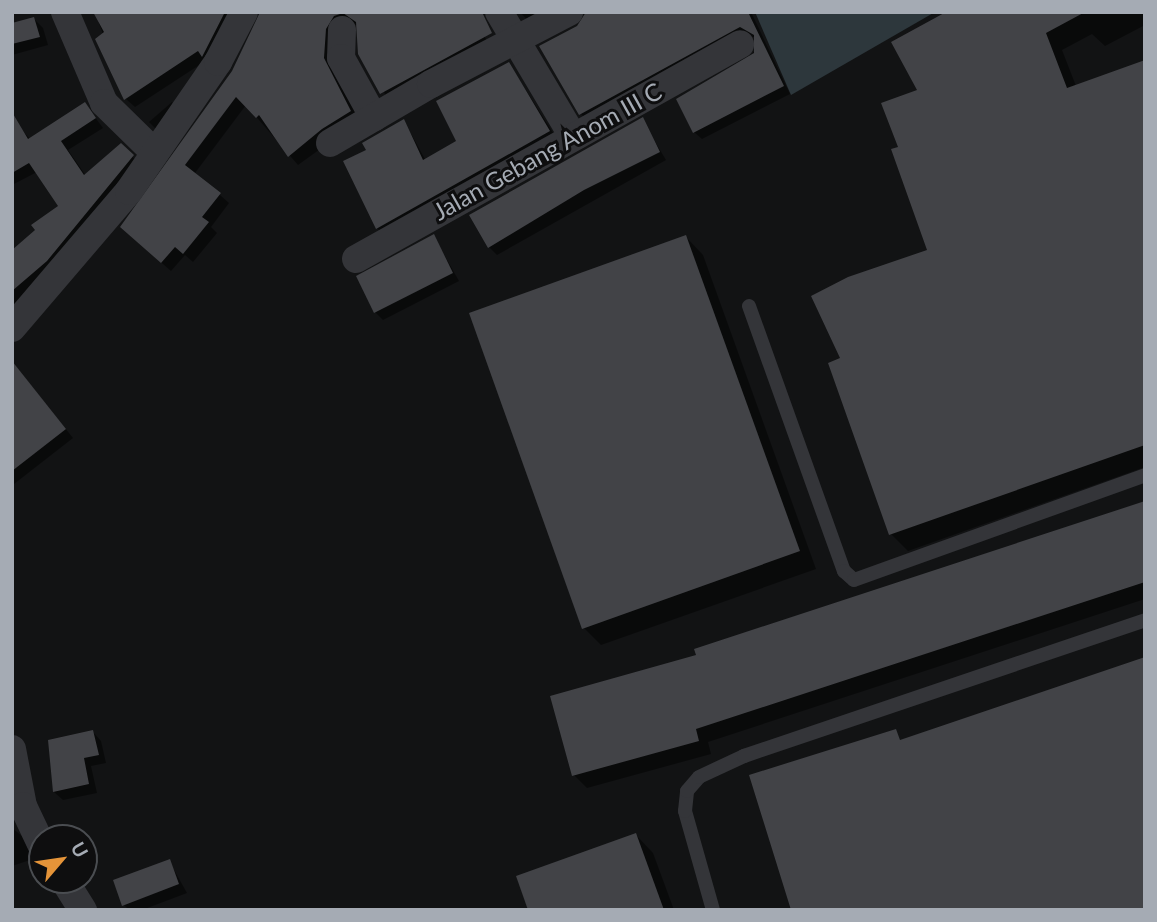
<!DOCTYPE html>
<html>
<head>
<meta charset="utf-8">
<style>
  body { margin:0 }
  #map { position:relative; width:1157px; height:922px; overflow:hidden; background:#121314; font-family:Lato,sans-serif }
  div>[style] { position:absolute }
  .water>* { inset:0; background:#2d373c }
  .shadow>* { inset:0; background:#0007 }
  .building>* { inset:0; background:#424347 }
  .service>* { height:14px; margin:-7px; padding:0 7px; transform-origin:7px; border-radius:7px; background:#343539 }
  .minor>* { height:28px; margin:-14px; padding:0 14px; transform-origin:14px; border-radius:14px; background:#343539 }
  span { translate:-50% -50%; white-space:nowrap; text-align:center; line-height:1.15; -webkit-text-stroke:6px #0e0e0f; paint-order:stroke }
  .street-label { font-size:24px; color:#a5abb4 }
  .frame { position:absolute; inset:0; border:14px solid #a5abb4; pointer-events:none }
  .north { position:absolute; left:28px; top:824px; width:70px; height:70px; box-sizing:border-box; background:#0e0e0f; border:2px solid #4a4d51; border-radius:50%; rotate:61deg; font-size:19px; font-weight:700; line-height:28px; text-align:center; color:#a5abb4 }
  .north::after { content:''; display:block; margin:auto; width:24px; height:32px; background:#e59439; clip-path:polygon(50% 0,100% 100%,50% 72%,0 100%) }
</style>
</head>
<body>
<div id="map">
  <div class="water">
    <div style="clip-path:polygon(755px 12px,935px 12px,791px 95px)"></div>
  </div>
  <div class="shadow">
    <div style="clip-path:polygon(95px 12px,241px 12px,207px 60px,135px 107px,126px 99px)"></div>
    <div style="clip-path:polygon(262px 12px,469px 12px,491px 47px,390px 102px,360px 54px,358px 25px,343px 24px,359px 121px,298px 165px,246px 105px,195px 173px,229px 203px,211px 227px,217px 233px,193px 262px,185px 255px,171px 271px,131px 236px,233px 72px)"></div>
    <div style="clip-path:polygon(520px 12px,554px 12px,531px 24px)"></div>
    <div style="clip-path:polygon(585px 12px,751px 12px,790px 94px,702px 139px,694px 132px,759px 45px,754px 37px,740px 36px,588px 121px,581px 114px)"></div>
    <div style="clip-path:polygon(949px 12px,1145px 12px,1145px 25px,1105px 46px,1092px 34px,1062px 50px,1076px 86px,1145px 62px,1145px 467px,908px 551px,891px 534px,842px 359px,929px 251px,900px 148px)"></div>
    <div style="clip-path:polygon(34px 19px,43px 28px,48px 45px,12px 55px,12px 25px)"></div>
    <div style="clip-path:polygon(509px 64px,557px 139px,385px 236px,377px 228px,368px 151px,404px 121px,426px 161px,458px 142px)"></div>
    <div style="clip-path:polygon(172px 102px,179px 110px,162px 135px,149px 122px)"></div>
    <div style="clip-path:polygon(85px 104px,103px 128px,68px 150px,86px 176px,121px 146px,141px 165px,12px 321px,12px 252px,61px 206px,37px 172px,12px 185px,12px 134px,21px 129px,30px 139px)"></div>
    <div style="clip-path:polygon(642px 120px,666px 160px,497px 255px,489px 247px)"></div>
    <div style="clip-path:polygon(434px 237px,459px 281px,383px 320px,375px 312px)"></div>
    <div style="clip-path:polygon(686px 237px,703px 255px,816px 569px,601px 645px,584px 628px)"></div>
    <div style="clip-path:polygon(12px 362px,73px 438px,14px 484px,12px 482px)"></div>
    <div style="clip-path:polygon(1145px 503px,1145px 599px,708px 742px,711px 754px,587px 788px,574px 775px,699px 657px)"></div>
    <div style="clip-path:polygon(93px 732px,101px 741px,106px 763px,91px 766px,97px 793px,63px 800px,54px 792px)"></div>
    <div style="clip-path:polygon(12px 828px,22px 836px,33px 859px,12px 866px)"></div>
    <div style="clip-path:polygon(636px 835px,653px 853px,674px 910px,530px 910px)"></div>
    <div style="clip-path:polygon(169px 861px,187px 893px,142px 910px,129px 910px,124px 905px)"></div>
  </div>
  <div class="building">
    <div style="clip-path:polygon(93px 12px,225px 12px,202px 57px,198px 51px,124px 100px,95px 39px,104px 32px)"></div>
    <div style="clip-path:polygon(260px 12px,482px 12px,492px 33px,380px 94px,358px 54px,356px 22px,343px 13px,334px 16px,326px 29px,324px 58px,351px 111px,322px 129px,288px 157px,259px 115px,256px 118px,236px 97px,185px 165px,221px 193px,202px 217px,209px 222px,183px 254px,175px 247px,161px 263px,120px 227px,232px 71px)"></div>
    <div style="clip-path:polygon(586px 12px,748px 12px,784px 86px,693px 133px,676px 99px,754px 53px,754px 35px,740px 27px,579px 115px,539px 46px,577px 26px)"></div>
    <div style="clip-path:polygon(946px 12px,1085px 12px,1046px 33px,1067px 88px,1145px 60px,1145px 445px,889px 535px,828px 363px,840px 358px,811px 296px,848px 277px,927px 250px,891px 149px,898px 147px,881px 103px,917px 90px,891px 42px)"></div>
    <div style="clip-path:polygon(34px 17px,40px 37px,12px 44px,12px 23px)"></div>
    <div style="clip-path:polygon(509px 62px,550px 131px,376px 229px,343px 161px,366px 150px,362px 143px,404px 119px,423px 160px,456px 141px,436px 101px)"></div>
    <div style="clip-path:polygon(85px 102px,96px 118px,61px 141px,84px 175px,121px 143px,134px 155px,47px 261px,12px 291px,12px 250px,35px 230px,31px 225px,58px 206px,29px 163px,12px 173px,12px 112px,28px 139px)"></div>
    <div style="clip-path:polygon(643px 117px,660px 152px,584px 190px,488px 248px,469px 215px)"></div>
    <div style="clip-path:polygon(434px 234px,453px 273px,374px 313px,356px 276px)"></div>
    <div style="clip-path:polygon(686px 235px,800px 551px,582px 629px,469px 313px)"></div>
    <div style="clip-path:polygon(12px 361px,66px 429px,12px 471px)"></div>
    <div style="clip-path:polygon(1145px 501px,1145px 582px,696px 729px,699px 741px,572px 776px,550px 696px,696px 655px,694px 649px)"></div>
    <div style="clip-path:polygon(1145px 657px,1145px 910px,791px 910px,749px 775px,896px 729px,900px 740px)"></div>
    <div style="clip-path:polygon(93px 730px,99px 755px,84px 758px,89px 784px,53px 792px,48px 740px)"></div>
    <div style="clip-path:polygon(636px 833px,664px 910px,528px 910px,516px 876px)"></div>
    <div style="clip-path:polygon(170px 859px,179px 884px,122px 906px,113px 880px)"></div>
  </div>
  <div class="service">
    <div style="left:749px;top:306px;width:282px;rotate:70.3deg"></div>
    <div style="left:844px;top:571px;width:13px;rotate:42deg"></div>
    <div style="left:854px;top:580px;width:309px;rotate:-19.8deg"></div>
    <div style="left:713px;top:910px;width:103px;rotate:-105.8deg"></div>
    <div style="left:685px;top:811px;width:20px;rotate:-84deg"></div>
    <div style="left:687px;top:791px;width:18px;rotate:-49deg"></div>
    <div style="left:699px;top:777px;width:50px;rotate:-25deg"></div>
    <div style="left:744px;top:756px;width:423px;rotate:-18.7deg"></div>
  </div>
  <div class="minor">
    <div style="left:65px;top:12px;width:99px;rotate:66.8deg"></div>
    <div style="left:104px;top:103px;width:70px;rotate:44.4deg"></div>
    <div style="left:499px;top:12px;width:143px;rotate:59.3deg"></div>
    <div style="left:342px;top:30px;width:28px;rotate:92deg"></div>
    <div style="left:341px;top:58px;width:68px;rotate:61.2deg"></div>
    <div style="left:330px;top:143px;width:117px;rotate:-30.3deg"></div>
    <div style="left:431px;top:84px;width:156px;rotate:-27.6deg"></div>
    <div style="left:356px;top:259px;width:440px;rotate:-29.2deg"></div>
    <div style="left:12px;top:328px;width:180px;rotate:-49.5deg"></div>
    <div style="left:129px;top:191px;width:157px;rotate:-55.4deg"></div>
    <div style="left:218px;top:62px;width:56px;rotate:-62.5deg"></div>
    <div style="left:12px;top:749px;width:58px;rotate:79.1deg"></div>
    <div style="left:23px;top:806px;width:44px;rotate:64.6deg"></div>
    <div style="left:64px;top:880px;width:36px;rotate:58deg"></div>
  </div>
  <div class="street-label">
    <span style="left:547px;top:151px;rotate:-29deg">Jalan Gebang Anom III C</span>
  </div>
  <div class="frame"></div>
  <div class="north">U</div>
</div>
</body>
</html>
